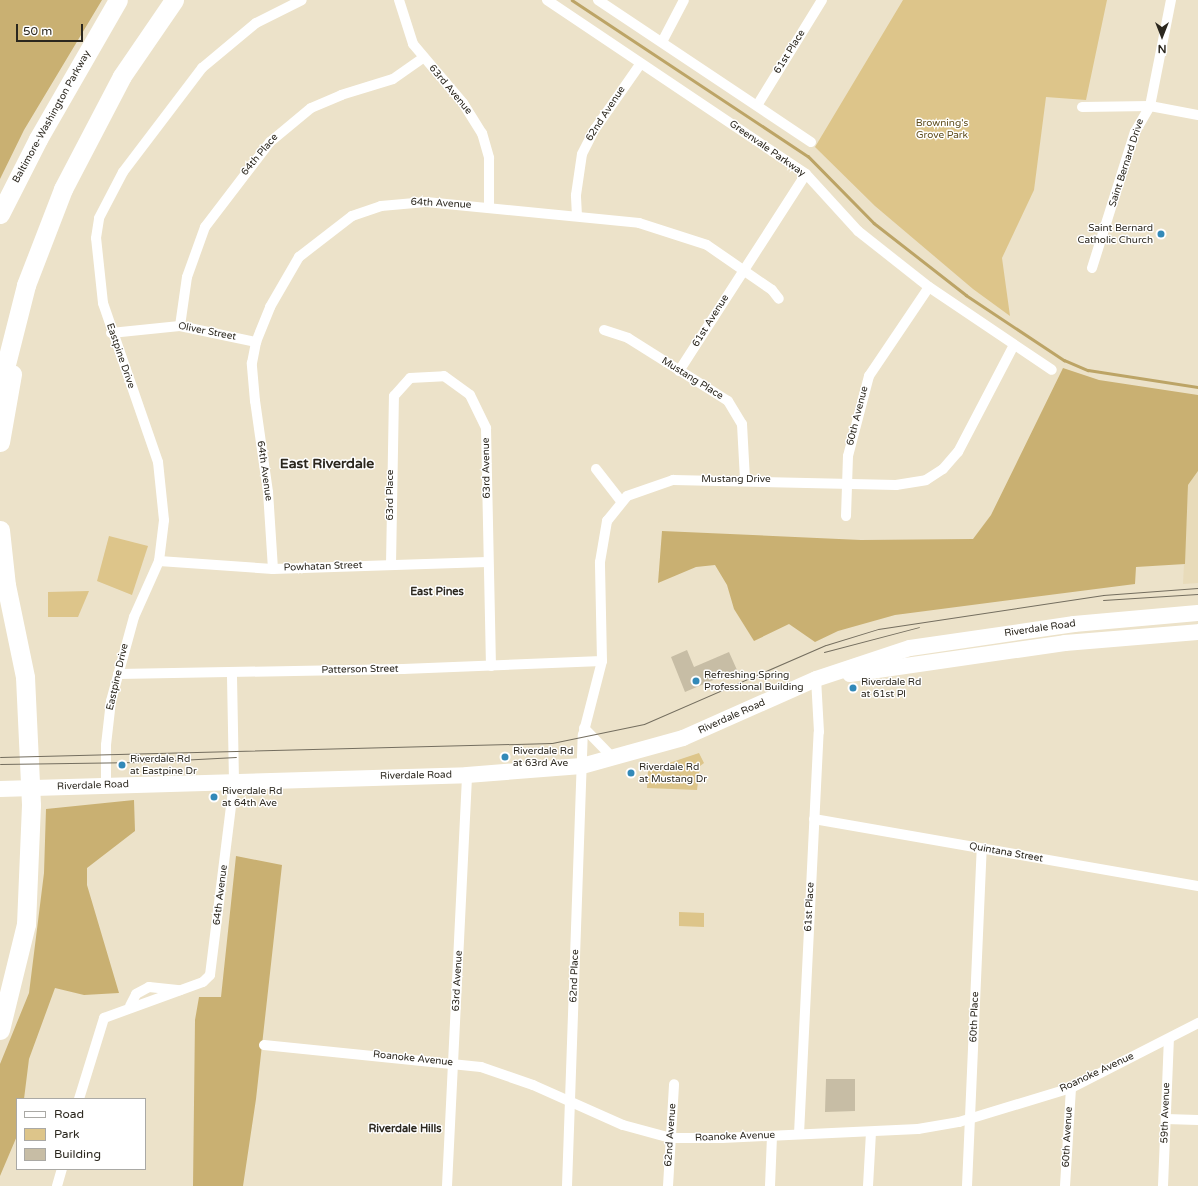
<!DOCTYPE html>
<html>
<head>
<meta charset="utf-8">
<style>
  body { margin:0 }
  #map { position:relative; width:1198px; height:1186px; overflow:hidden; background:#ece2c9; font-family:"Varela Round",sans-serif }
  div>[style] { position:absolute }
  .built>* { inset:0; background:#e8dbba }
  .green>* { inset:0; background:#ddc58a }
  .forest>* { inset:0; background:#c9b072 }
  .stream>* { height:2.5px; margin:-1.25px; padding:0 1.25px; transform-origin:1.25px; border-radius:1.25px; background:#bca466 }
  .building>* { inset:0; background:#c7bda5 }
  .minor>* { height:10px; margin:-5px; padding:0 5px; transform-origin:5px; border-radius:5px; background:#fff }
  .primary>* { height:16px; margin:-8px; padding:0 8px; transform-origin:8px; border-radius:8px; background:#fff }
  .motorway>* { height:19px; margin:-9.5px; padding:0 9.5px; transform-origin:9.5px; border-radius:9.5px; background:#fff }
  .tram>* { height:1px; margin:-0.5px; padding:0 0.5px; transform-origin:0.5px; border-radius:0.5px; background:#746e5f }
  .dots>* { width:11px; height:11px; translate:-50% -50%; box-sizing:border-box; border:2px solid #fff; border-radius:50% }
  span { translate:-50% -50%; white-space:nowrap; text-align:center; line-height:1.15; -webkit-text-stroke:3px #fff; paint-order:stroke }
  .street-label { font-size:10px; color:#2b271e }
  .park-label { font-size:10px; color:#5e4c1c }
  .poi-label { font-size:10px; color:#2b271e }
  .right { translate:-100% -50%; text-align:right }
  .left { translate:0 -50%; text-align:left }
  .neighbourhood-label { font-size:11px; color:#2b271e; font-weight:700 }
  .district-label { font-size:14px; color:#2b271e; font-weight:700 }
  .legend { position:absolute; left:16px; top:1098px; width:130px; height:72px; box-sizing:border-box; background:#fff; border:1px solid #aaa9a5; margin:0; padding:5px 7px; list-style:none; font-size:12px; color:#2b271e }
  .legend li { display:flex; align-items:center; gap:8px; height:20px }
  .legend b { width:20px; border:1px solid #aaa9a5 }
  .north { position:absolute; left:1142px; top:16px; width:40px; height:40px; -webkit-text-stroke:3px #fff; paint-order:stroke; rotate:180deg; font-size:11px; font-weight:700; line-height:16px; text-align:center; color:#2b271e }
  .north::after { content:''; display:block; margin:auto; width:14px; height:18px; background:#2b271e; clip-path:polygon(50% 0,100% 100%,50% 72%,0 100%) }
  .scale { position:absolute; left:16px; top:24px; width:67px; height:18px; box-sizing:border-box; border:2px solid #2b271e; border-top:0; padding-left:5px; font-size:12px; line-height:14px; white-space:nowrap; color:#2b271e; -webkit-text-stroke:3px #fff; paint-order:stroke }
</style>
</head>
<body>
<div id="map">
  <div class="built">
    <div style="clip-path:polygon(1198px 471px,1198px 583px,1183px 584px,1188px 485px)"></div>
  </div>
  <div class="green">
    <div style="clip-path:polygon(903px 0,1107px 0,1086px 100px,1046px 97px,1034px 190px,1002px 258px,1010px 316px,973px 289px,875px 206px,815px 147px)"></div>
    <div style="clip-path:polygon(109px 536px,148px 546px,132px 595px,97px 581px)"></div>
    <div style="clip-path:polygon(89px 591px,78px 617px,48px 617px,48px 592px)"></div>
    <div style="clip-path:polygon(699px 753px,704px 763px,700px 766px,697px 790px,647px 788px,648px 770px)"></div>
    <div style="clip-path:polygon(679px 912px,704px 913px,704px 927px,679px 926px)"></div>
  </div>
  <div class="forest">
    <div style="clip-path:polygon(0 0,102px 0,24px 130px,0 179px)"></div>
    <div style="clip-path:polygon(1063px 368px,1099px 380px,1198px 395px,1198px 471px,1188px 485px,1185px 564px,1136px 567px,1135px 584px,895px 615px,838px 631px,815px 642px,789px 624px,754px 641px,734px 609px,727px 585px,715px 565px,696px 567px,658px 583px,662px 531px,861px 540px,973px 539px,991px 515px)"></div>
    <div style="clip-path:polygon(134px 800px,135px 831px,87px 868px,87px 885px,119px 993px,84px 995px,55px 988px,29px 1059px,24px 1099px,17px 1099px,17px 1136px,0 1176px,0 1064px,29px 993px,44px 873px,46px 809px)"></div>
    <div style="clip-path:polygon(236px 856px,282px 865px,256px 1099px,243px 1186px,193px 1186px,195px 1020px,199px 997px,221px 997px)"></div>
  </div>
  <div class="stream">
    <div style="left:572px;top:0;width:283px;rotate:33.5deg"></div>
    <div style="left:808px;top:156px;width:94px;rotate:45.4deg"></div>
    <div style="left:874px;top:223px;width:117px;rotate:38deg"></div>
    <div style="left:966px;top:295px;width:118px;rotate:33.6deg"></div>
    <div style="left:1064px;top:360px;width:26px;rotate:23deg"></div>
    <div style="left:1088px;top:370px;width:111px;rotate:8.8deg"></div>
  </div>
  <div class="building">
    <div style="clip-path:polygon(687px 650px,694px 667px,729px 652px,737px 670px,685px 692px,671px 657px)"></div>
    <div style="clip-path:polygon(826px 1079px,855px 1079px,855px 1111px,825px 1112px)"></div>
  </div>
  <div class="minor">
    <div style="left:399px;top:0;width:46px;rotate:72.3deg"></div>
    <div style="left:413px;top:44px;width:77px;rotate:49.7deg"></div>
    <div style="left:463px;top:103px;width:36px;rotate:58deg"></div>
    <div style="left:482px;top:133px;width:26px;rotate:74deg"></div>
    <div style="left:489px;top:158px;width:49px;rotate:90deg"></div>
    <div style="left:547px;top:0;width:312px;rotate:33.9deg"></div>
    <div style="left:806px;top:174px;width:77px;rotate:47.6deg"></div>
    <div style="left:858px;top:231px;width:90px;rotate:38.3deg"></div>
    <div style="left:929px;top:287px;width:148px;rotate:34deg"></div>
    <div style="left:598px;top:0;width:256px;rotate:33.7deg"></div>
    <div style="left:662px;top:42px;width:47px;rotate:-62.4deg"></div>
    <div style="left:758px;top:104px;width:122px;rotate:-58.4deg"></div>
    <div style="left:1082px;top:107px;width:68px;rotate:-0.8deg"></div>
    <div style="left:1150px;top:106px;width:49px;rotate:10.6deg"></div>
    <div style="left:577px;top:216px;width:21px;rotate:-93deg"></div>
    <div style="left:576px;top:195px;width:41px;rotate:-81.7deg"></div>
    <div style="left:582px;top:154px;width:28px;rotate:-63deg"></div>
    <div style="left:595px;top:129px;width:80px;rotate:-55.1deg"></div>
    <div style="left:1092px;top:268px;width:143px;rotate:-72.5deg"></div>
    <div style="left:1135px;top:132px;width:30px;rotate:-60deg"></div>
    <div style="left:1150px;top:106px;width:108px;rotate:-78.8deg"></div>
    <div style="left:180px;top:326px;width:49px;rotate:-81.9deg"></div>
    <div style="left:187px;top:277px;width:53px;rotate:-70.2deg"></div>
    <div style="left:205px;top:227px;width:107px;rotate:-52.6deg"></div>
    <div style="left:270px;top:142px;width:53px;rotate:-39.7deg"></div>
    <div style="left:311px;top:108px;width:33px;rotate:-23deg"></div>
    <div style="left:341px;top:95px;width:54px;rotate:-17.1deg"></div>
    <div style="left:393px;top:79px;width:37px;rotate:-35deg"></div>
    <div style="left:604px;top:330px;width:25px;rotate:18deg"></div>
    <div style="left:628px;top:338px;width:118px;rotate:32.2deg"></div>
    <div style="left:728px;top:401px;width:27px;rotate:59deg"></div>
    <div style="left:742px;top:424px;width:55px;rotate:86.9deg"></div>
    <div style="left:111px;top:333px;width:69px;rotate:-5.8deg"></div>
    <div style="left:180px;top:326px;width:78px;rotate:11.9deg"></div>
    <div style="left:679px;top:371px;width:234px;rotate:-57.2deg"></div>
    <div style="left:596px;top:469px;width:41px;rotate:52deg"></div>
    <div style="left:846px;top:516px;width:60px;rotate:-88.1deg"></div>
    <div style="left:848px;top:456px;width:83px;rotate:-75.3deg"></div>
    <div style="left:869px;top:376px;width:107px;rotate:-56deg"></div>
    <div style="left:159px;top:561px;width:114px;rotate:4deg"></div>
    <div style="left:273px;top:569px;width:214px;rotate:-1.9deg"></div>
    <div style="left:391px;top:565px;width:169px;rotate:-89deg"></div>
    <div style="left:394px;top:396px;width:24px;rotate:-48deg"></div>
    <div style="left:410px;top:378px;width:34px;rotate:-3deg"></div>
    <div style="left:444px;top:376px;width:32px;rotate:36deg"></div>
    <div style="left:470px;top:395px;width:37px;rotate:64deg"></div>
    <div style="left:486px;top:428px;width:238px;rotate:88.8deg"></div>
    <div style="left:273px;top:569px;width:77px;rotate:-93.7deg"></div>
    <div style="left:268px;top:492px;width:92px;rotate:-98.1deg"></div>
    <div style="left:255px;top:401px;width:38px;rotate:-95deg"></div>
    <div style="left:252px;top:363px;width:21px;rotate:-79deg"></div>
    <div style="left:256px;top:342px;width:38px;rotate:-68deg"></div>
    <div style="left:270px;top:307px;width:58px;rotate:-59.9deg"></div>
    <div style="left:299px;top:257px;width:67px;rotate:-37.7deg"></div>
    <div style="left:352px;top:216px;width:31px;rotate:-19deg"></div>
    <div style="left:381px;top:206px;width:45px;rotate:-5.1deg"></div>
    <div style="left:426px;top:202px;width:214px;rotate:5.6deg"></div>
    <div style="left:639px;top:223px;width:71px;rotate:17.9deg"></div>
    <div style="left:707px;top:245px;width:79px;rotate:34.7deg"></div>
    <div style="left:772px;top:290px;width:11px;rotate:52deg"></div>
    <div style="left:118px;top:674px;width:285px;rotate:-1deg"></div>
    <div style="left:403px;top:669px;width:199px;rotate:-2.3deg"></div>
    <div style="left:584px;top:728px;width:43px;rotate:45.9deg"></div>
    <div style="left:106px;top:785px;width:40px;rotate:-90deg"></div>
    <div style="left:106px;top:745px;width:44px;rotate:-83.5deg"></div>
    <div style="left:111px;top:701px;width:87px;rotate:-74.7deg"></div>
    <div style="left:134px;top:617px;width:61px;rotate:-65.9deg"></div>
    <div style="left:159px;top:561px;width:41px;rotate:-83deg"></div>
    <div style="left:164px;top:520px;width:58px;rotate:-95.9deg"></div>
    <div style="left:158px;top:462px;width:168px;rotate:-109.1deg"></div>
    <div style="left:103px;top:303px;width:65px;rotate:-96.1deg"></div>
    <div style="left:96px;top:238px;width:20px;rotate:-81deg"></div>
    <div style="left:99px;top:218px;width:52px;rotate:-62.4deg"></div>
    <div style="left:123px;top:172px;width:131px;rotate:-52.8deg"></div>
    <div style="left:202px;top:68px;width:70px;rotate:-39.8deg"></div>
    <div style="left:256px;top:23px;width:51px;rotate:-26.6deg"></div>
    <div style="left:814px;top:819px;width:390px;rotate:9.9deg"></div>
    <div style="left:130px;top:1006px;width:13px;rotate:-63deg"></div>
    <div style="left:136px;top:994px;width:15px;rotate:-28deg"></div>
    <div style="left:149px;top:987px;width:31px;rotate:6deg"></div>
    <div style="left:264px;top:1045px;width:218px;rotate:5.8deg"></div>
    <div style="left:481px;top:1067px;width:55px;rotate:19.1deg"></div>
    <div style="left:533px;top:1085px;width:98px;rotate:24deg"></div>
    <div style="left:623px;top:1125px;width:50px;rotate:15.2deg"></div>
    <div style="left:671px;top:1138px;width:51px"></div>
    <div style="left:722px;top:1138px;width:196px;rotate:-2.6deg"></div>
    <div style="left:918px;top:1129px;width:42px;rotate:-9.7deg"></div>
    <div style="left:959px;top:1122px;width:117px;rotate:-16.9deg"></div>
    <div style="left:1071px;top:1088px;width:143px;rotate:-27.1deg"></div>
    <div style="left:79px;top:1099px;width:85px;rotate:-72.8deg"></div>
    <div style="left:104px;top:1018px;width:105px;rotate:-20deg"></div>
    <div style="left:203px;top:982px;width:10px;rotate:-45deg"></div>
    <div style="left:210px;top:975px;width:195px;rotate:-82.9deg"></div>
    <div style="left:234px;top:781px;width:107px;rotate:-91.1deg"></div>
    <div style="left:1166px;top:1119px;width:32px;rotate:2deg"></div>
    <div style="left:799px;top:1134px;width:402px;rotate:-87.2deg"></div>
    <div style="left:819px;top:732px;width:53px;rotate:-93.2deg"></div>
    <div style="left:57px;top:1186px;width:18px;rotate:-74deg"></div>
    <div style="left:447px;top:1186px;width:411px;rotate:-87.2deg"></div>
    <div style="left:567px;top:1186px;width:451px;rotate:-88deg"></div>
    <div style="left:583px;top:735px;width:76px;rotate:-75.6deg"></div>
    <div style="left:602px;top:661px;width:99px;rotate:-91.2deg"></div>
    <div style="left:600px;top:562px;width:42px;rotate:-80.3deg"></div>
    <div style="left:607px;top:521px;width:32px;rotate:-51deg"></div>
    <div style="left:627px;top:496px;width:49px;rotate:-19.2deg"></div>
    <div style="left:673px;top:480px;width:223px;rotate:1.3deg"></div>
    <div style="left:896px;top:485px;width:30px;rotate:-9deg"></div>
    <div style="left:926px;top:480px;width:20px;rotate:-33deg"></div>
    <div style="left:943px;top:469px;width:23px;rotate:-49deg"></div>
    <div style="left:958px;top:452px;width:121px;rotate:-62.4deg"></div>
    <div style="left:668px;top:1186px;width:102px;rotate:-86.6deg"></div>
    <div style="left:770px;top:1186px;width:50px;rotate:-87.7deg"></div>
    <div style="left:868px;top:1186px;width:54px;rotate:-86.8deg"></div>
    <div style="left:967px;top:1186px;width:337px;rotate:-87.5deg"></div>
    <div style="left:1065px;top:1186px;width:98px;rotate:-86.5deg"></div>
    <div style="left:1163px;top:1186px;width:147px;rotate:-87.7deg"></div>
  </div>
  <div class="primary">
    <div style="left:850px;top:674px;width:217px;rotate:-8.2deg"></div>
    <div style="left:1065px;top:643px;width:133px;rotate:-4.7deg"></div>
    <div style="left:0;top:789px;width:467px;rotate:-1.7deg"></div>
    <div style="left:467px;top:775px;width:115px;rotate:-4.5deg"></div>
    <div style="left:582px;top:766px;width:105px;rotate:-15.5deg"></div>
    <div style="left:683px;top:738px;width:145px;rotate:-23.9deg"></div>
    <div style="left:816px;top:679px;width:99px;rotate:-18.3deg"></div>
    <div style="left:910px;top:648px;width:166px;rotate:-8.3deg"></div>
    <div style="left:1074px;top:624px;width:124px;rotate:-5.1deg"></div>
  </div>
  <div class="motorway">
    <div style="left:0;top:214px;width:84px;rotate:-63.1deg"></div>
    <div style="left:38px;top:139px;width:160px;rotate:-60.1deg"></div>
    <div style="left:0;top:388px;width:106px;rotate:-75.8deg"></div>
    <div style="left:26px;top:285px;width:103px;rotate:-68.9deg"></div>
    <div style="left:63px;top:189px;width:127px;rotate:-62.4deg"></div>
    <div style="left:122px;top:76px;width:92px;rotate:-55.6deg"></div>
    <div style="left:0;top:442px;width:69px;rotate:-80deg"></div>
    <div style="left:0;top:530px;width:55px;rotate:83.8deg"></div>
    <div style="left:6px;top:585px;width:94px;rotate:78.3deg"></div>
    <div style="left:25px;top:677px;width:128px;rotate:87.3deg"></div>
    <div style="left:31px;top:805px;width:119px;rotate:92.4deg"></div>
    <div style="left:26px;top:924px;width:109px;rotate:103.8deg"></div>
  </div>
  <div class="tram">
    <div style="left:1103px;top:600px;width:95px;rotate:-3.6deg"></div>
    <div style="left:824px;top:652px;width:98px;rotate:-14.7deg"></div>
    <div style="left:0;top:757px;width:552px;rotate:-1.45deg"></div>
    <div style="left:552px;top:743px;width:94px;rotate:-11.7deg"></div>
    <div style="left:644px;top:724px;width:198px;rotate:-23.5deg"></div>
    <div style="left:826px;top:645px;width:54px;rotate:-17.1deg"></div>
    <div style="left:878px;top:629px;width:228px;rotate:-8.6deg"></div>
    <div style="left:1103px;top:595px;width:95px;rotate:-4.2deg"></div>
    <div style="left:0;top:764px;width:141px;rotate:-0.8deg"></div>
    <div style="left:141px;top:762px;width:95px;rotate:-3deg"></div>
  </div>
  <div class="dots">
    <div style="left:1161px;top:234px;background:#3289b8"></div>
    <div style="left:696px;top:681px;background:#3289b8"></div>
    <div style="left:853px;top:688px;background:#3289b8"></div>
    <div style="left:505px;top:757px;background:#3289b8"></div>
    <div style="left:122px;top:765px;background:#3289b8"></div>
    <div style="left:631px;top:773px;background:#3289b8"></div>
    <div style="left:214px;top:797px;background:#3289b8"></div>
  </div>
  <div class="street-label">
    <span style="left:790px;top:52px;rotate:-58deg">61st Place</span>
    <span style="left:450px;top:90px;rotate:50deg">63rd Avenue</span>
    <span style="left:606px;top:114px;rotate:-57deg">62nd Avenue</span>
    <span style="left:52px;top:117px;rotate:-61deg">Baltimore-Washington Parkway</span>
    <span style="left:767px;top:149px;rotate:35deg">Greenvale Parkway</span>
    <span style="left:260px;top:155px;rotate:-50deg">64th Place</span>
    <span style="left:1127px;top:163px;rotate:-72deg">Saint Bernard Drive</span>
    <span style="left:441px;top:204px;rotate:3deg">64th Avenue</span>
    <span style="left:711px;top:321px;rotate:-58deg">61st Avenue</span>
    <span style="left:207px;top:332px;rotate:11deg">Oliver Street</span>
    <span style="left:120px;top:356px;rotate:71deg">Eastpine Drive</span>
    <span style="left:692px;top:379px;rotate:32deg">Mustang Place</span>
    <span style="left:858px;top:416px;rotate:-76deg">60th Avenue</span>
    <span style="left:487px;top:468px;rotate:-91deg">63rd Avenue</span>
    <span style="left:264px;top:471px;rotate:82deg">64th Avenue</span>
    <span style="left:736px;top:480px">Mustang Drive</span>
    <span style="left:391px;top:495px;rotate:-90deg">63rd Place</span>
    <span style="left:323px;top:567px;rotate:-2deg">Powhatan Street</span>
    <span style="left:1040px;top:629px;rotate:-8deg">Riverdale Road</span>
    <span style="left:360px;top:670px;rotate:-1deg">Patterson Street</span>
    <span style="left:118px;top:677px;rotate:-77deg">Eastpine Drive</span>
    <span style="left:732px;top:717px;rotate:-24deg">Riverdale Road</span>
    <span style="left:416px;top:776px;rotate:-1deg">Riverdale Road</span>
    <span style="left:93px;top:786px;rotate:-2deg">Riverdale Road</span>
    <span style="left:1006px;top:853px;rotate:10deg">Quintana Street</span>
    <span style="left:221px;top:895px;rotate:-83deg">64th Avenue</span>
    <span style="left:810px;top:907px;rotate:-87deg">61st Place</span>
    <span style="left:575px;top:976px;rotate:-88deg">62nd Place</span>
    <span style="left:458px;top:981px;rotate:-87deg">63rd Avenue</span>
    <span style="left:975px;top:1017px;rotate:-88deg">60th Place</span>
    <span style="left:413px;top:1059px;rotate:6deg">Roanoke Avenue</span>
    <span style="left:1097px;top:1073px;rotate:-25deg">Roanoke Avenue</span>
    <span style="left:1166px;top:1113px;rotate:-88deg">59th Avenue</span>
    <span style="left:671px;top:1135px;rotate:-86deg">62nd Avenue</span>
    <span style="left:735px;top:1137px;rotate:-2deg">Roanoke Avenue</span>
    <span style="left:1068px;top:1137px;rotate:-87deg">60th Avenue</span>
  </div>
  <div class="park-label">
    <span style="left:942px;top:129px">Browning's<br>Grove Park</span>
  </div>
  <div class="poi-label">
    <span class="right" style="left:1153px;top:234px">Saint Bernard<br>Catholic Church</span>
    <span class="left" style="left:704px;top:681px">Refreshing Spring<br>Professional Building</span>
    <span class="left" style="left:861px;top:688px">Riverdale Rd<br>at 61st Pl</span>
    <span class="left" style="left:513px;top:757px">Riverdale Rd<br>at 63rd Ave</span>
    <span class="left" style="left:130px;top:765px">Riverdale Rd<br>at Eastpine Dr</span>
    <span class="left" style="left:639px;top:773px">Riverdale Rd<br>at Mustang Dr</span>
    <span class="left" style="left:222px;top:797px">Riverdale Rd<br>at 64th Ave</span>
  </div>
  <div class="neighbourhood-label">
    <span style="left:437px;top:592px">East Pines</span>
    <span style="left:405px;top:1129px">Riverdale Hills</span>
  </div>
  <div class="district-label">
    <span style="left:327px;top:464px">East Riverdale</span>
  </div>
  <ul class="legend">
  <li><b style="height:5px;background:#fff"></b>Road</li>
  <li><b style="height:11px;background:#ddc58a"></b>Park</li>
  <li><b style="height:11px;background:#c7bda5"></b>Building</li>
  </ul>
  <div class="north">N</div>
  <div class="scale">50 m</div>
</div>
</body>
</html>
